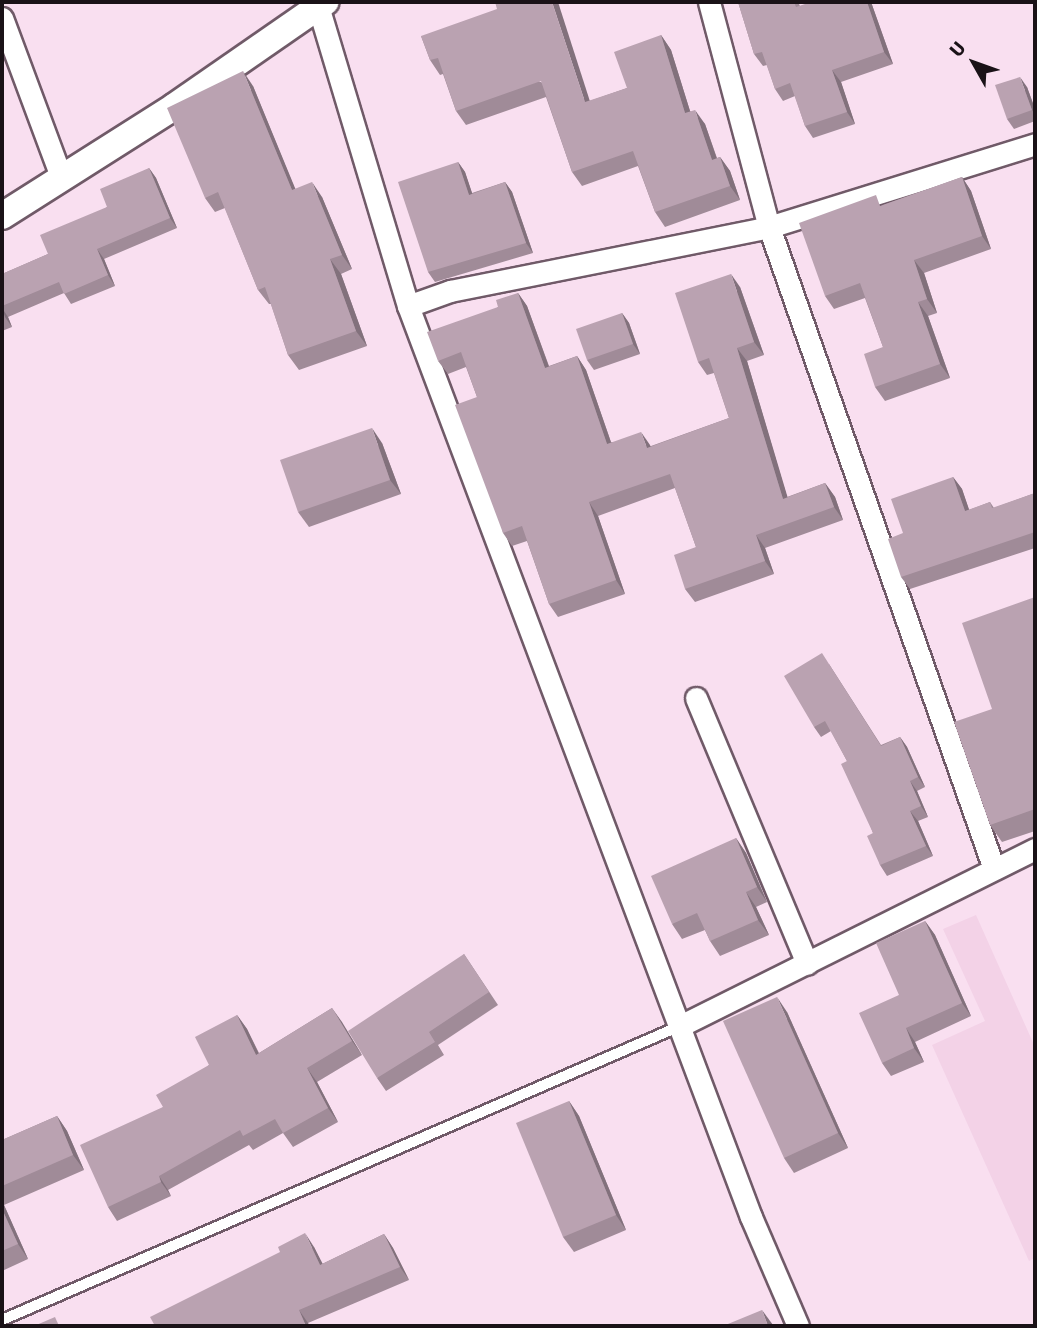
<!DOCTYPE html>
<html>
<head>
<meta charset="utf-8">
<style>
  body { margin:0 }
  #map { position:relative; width:1037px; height:1328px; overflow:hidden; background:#f9dff0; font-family:"Fira Sans",sans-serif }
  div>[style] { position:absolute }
  .built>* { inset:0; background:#f3d2e7 }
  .roads { filter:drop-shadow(2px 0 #705a68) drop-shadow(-2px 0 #705a68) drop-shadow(0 2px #705a68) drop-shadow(0 -2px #705a68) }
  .service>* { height:10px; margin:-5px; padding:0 5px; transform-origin:5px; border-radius:5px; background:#fff }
  .minor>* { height:21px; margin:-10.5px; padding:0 10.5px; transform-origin:10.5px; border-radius:10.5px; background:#fff }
  .tertiary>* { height:26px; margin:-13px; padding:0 13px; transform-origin:13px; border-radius:13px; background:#fff }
  .wall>* { inset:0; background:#a08b98 }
  .shaded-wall>* { inset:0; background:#82717c }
  .building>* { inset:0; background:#baa2b1 }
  span { translate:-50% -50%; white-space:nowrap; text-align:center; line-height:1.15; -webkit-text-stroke:5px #f9dff0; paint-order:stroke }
  .frame { position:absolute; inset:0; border:4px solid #1a1217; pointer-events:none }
  .north { position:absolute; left:939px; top:28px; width:70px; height:70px; -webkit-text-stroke:5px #f9dff0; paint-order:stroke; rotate:310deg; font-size:19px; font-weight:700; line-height:28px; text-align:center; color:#1a1217 }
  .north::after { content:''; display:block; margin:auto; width:24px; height:32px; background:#1a1217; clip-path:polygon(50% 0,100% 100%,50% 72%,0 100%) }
</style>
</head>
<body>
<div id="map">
  <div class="built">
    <div style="clip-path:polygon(976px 915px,1035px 1047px,1035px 1258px,1029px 1261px,932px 1045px,985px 1021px,943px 929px)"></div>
  </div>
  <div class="roads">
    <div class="service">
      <div style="left:2px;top:1320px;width:739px;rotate:-23.44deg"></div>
    </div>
    <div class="minor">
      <div style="left:709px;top:2px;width:233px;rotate:75.1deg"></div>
      <div style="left:769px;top:227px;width:680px;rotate:70.69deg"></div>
      <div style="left:318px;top:6px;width:313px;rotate:73.3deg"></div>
      <div style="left:2px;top:18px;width:170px;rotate:69.6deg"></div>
      <div style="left:696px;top:698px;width:288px;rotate:67.3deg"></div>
      <div style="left:680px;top:1026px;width:397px;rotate:-26.5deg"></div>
      <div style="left:798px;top:1326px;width:119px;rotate:-113.3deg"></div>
      <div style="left:751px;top:1217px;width:973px;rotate:-110.63deg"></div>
      <div style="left:408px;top:306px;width:45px;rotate:-19.7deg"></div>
      <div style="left:450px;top:291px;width:325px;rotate:-11.3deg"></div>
      <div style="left:769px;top:227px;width:279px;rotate:-17.3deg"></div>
    </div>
    <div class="tertiary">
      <div style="left:2px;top:216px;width:205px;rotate:-32.4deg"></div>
      <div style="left:175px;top:106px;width:183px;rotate:-34.7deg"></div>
    </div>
  </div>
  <div class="wall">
    <div style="clip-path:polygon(738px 2px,798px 2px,800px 6px,871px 2px,893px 64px,841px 82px,855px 124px,813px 138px,805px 126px,795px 96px,783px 101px,775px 89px,767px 65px,763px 66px,754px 54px)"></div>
    <div style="clip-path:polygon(661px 35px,671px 50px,690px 111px,705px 124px,717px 158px,720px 157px,730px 171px,740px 200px,665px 227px,655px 212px,638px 166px,582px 186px,572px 172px,546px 97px,466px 125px,456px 111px,443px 74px,440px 75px,430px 60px,421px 36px,590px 101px,627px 88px)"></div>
    <div style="clip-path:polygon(253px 86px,295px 189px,322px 197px,352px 269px,341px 274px,367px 346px,299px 370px,288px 355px,271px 304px,269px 304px,258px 290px,225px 208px,215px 212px,205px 198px)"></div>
    <div style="clip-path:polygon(1027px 87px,1035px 109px,1035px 121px,1014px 129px,1007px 119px)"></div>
    <div style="clip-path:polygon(458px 162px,465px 172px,472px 193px,505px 182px,512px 192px,533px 253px,435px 282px,428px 272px)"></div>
    <div style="clip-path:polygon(149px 168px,156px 178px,177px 228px,104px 259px,115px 286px,71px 304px,64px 293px,8px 317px,12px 327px,2px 331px,2px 274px,48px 254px,107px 207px)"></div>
    <div style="clip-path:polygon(962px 177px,971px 191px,991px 249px,924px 273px,937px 313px,928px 316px,950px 378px,885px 401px,875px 387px,883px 347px,865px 298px,834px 309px,825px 296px,883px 205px)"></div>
    <div style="clip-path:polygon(740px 287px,764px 355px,747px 361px,787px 497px,825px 483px,835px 497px,843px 520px,765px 548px,774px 574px,695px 602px,685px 589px,696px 547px,675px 488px,598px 516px,625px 594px,558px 617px,549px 604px,527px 541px,512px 546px,503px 533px,477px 397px,466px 367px,448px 374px,438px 361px,498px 307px,518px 293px,527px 306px,549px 366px,577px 356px,586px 370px,611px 442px,651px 446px,729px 418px,714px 373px,707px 375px,698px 362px)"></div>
    <div style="clip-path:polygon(622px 313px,629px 323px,640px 354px,594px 370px,587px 360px)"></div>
    <div style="clip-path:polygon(382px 443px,401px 494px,309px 527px,298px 512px)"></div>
    <div style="clip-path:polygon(953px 477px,962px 489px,969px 510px,990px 502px,994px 508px,1035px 493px,1035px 548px,910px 589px,901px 577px,903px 533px)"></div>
    <div style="clip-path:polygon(1035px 597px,1035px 831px,1002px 842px,990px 825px,992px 709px)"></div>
    <div style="clip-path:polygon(829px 664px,881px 745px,900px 737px,907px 747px,925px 787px,917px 791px,928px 817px,918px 821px,933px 856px,887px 876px,880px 865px,873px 833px,847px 761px,831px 731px,821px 737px,814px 727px)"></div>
    <div style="clip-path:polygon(736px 838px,746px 853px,767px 902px,756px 907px,769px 935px,720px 956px,710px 941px,705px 930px,682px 939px,672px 924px)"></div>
    <div style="clip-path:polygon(925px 921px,935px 935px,971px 1016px,915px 1042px,924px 1062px,891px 1076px,882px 1063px,899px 995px)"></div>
    <div style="clip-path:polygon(464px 954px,498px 1005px,438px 1045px,444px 1055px,386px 1091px,377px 1078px)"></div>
    <div style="clip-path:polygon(332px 1008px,362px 1055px,317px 1082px,338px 1122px,293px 1147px,283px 1133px,253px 1150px,249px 1145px,168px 1190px,171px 1196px,117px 1221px,108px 1207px,163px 1107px,209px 1065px,237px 1015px,247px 1029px,259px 1053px)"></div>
    <div style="clip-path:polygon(787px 1012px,848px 1148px,794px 1173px,784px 1158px)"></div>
    <div style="clip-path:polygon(569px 1101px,579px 1116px,626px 1230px,574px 1252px,563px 1237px)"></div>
    <div style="clip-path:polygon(57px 1116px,67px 1131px,84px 1170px,4px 1205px,28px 1259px,2px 1271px,2px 1140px)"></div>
    <div style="clip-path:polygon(384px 1234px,393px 1248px,409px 1280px,308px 1323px,155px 1326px,314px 1247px,322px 1264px)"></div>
  </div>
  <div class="shaded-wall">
    <div style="clip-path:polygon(552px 2px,558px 2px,595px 117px,585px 102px)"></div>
    <div style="clip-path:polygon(867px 2px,871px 2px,893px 64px,884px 52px)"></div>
    <div style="clip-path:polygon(661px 35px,671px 50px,695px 127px,685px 113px)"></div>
    <div style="clip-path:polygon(832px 70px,841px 82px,855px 124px,847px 112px)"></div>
    <div style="clip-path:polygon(243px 71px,253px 86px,302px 205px,292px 190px)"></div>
    <div style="clip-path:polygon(1020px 77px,1027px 87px,1035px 109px,1035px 115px,1032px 110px)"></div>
    <div style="clip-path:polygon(695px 110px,705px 124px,722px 174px,712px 160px)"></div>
    <div style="clip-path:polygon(720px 157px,730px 171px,740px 200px,730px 186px)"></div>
    <div style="clip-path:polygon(458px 162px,465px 172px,476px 205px,469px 195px)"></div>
    <div style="clip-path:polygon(149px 168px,156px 178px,177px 228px,170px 218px)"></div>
    <div style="clip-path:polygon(962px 177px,971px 191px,991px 249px,982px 236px)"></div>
    <div style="clip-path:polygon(312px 182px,322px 197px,352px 269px,342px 255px)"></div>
    <div style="clip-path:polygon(505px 182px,512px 192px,533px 253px,526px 243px)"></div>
    <div style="clip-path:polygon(97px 249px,104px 259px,115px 286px,108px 275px)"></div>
    <div style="clip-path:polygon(330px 259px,341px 274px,367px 346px,356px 331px)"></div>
    <div style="clip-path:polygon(914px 260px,924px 273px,937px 313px,927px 299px)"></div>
    <div style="clip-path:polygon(731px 274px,740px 287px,764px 355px,754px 342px)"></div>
    <div style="clip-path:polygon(518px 293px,527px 306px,554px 381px,545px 368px)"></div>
    <div style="clip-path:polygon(918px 302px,928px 316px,950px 378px,940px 364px)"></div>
    <div style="clip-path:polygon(2px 308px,8px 317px,12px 327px,5px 317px)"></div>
    <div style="clip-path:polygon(622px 313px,629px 323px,640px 354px,633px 344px)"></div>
    <div style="clip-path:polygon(737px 348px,747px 361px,792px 512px,783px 499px)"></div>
    <div style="clip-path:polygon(577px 356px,586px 370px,616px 457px,607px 444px)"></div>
    <div style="clip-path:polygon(372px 428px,382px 443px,401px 494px,390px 480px)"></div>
    <div style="clip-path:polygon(641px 432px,650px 445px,656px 461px,647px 448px)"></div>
    <div style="clip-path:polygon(953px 477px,962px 489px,974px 524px,965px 511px)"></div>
    <div style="clip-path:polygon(825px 483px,835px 497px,843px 520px,834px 507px)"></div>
    <div style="clip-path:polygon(589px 502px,598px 516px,625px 594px,616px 580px)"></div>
    <div style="clip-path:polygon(756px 535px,765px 548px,774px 574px,765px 561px)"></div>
    <div style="clip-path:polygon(900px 737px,907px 747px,925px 787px,918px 777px)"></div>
    <div style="clip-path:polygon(910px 781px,917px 791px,928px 817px,921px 806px)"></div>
    <div style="clip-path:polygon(910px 811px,918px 821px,933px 856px,926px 846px)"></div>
    <div style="clip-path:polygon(736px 838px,746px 853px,767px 902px,757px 887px)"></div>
    <div style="clip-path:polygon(746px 892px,756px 907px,769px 935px,758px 920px)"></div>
    <div style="clip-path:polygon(925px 921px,935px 935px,971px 1016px,962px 1003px)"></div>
    <div style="clip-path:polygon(777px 997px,787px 1012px,848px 1148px,838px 1133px)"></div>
    <div style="clip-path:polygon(332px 1008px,342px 1022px,362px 1055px,352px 1041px)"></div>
    <div style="clip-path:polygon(237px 1015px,247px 1029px,266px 1069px,256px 1055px)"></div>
    <div style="clip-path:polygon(906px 1028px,915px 1042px,924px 1062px,914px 1048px)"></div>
    <div style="clip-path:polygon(307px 1068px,317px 1082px,338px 1122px,328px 1108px)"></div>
    <div style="clip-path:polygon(569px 1101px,579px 1116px,626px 1230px,616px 1215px)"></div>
    <div style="clip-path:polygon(57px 1116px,67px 1131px,84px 1170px,73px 1155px)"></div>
    <div style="clip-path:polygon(159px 1176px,168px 1190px,171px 1196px,161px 1182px)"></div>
    <div style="clip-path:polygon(2px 1202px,4px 1205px,28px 1259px,18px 1244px,2px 1209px)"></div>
    <div style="clip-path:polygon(305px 1233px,314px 1247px,330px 1278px,320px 1265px)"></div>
    <div style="clip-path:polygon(384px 1234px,393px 1248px,409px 1280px,400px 1267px)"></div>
    <div style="clip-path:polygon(299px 1310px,308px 1323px,310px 1326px,306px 1326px)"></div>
    <div style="clip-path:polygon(762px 1310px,773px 1325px,773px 1326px,768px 1326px)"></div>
  </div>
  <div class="building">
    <div style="clip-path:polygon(495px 2px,552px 2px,585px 102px,627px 88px,614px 52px,661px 35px,685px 113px,695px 110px,712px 160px,720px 157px,730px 186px,655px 212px,633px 151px,572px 172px,541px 81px,456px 111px,438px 58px,430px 60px,421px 36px,497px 9px)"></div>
    <div style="clip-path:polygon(738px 2px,794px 2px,796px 7px,811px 2px,867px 2px,884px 52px,832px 70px,847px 112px,805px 126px,790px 83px,775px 89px,762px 52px,754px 54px)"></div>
    <div style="clip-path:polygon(243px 71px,292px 190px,312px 182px,342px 255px,330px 259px,356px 331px,288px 355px,265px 287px,258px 290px,218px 192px,205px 198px,167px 108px)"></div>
    <div style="clip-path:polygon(1020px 77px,1032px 110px,1007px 119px,995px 85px)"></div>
    <div style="clip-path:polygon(458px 162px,469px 195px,505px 182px,526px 243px,428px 272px,398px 182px)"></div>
    <div style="clip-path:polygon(149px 168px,170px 218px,97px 249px,108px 275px,64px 294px,59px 282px,2px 306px,2px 274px,48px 254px,40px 235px,107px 207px,100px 189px)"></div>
    <div style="clip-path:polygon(962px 177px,982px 236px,914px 260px,927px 299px,918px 302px,940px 364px,875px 387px,864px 354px,883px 347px,860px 283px,825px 296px,799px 223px,876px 195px,880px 206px)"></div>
    <div style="clip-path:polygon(731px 274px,754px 342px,737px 348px,783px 499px,825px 483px,834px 507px,756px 535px,765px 561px,685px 589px,674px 555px,696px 547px,670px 474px,589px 502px,616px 580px,549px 604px,522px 526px,503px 533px,455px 405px,477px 397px,461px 352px,438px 361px,427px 332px,498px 307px,496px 300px,518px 293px,545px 368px,577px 356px,607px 444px,641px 432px,647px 448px,729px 418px,709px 358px,698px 362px,675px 293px)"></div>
    <div style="clip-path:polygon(622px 313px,633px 344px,587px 360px,576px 329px)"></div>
    <div style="clip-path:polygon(372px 428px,390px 480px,298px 512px,280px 460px)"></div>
    <div style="clip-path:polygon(953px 477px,965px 511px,990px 502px,992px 508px,1035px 493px,1035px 532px,901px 577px,888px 539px,903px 533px,891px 499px)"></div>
    <div style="clip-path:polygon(1035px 597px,1035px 809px,990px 825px,954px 722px,992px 709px,962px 623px)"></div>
    <div style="clip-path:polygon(822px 653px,881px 746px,900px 737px,918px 777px,910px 781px,921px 806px,910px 811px,926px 846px,880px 865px,867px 836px,873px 833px,841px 764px,847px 761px,825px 721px,814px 727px,784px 676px)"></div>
    <div style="clip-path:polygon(736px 838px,757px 887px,746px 892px,758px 920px,710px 941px,697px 913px,672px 924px,651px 876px)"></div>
    <div style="clip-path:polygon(925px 921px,962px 1003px,906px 1028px,914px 1048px,882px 1063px,859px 1013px,899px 995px,876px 943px)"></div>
    <div style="clip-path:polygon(464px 954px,489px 992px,429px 1032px,435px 1042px,377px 1078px,348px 1031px)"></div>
    <div style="clip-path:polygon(777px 997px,838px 1133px,784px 1158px,723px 1021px)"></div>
    <div style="clip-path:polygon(332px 1008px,352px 1041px,307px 1068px,328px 1108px,283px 1133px,275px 1119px,243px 1136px,240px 1130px,159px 1176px,161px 1182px,108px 1207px,80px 1145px,163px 1107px,156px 1095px,209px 1065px,195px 1037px,237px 1015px,256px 1055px)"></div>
    <div style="clip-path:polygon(569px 1101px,616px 1215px,563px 1237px,516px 1123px)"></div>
    <div style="clip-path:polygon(57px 1116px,73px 1155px,2px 1186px,2px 1140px)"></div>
    <div style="clip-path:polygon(2px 1209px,18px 1244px,2px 1251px)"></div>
    <div style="clip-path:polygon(305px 1233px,320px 1265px,384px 1234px,400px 1267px,299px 1310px,306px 1326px,155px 1326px,150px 1317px,280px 1252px,278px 1247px)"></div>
    <div style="clip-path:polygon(762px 1310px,768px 1326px,723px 1326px)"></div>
    <div style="clip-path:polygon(55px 1317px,59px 1326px,34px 1326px)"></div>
  </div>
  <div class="frame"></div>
  <div class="north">U</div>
</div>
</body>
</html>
